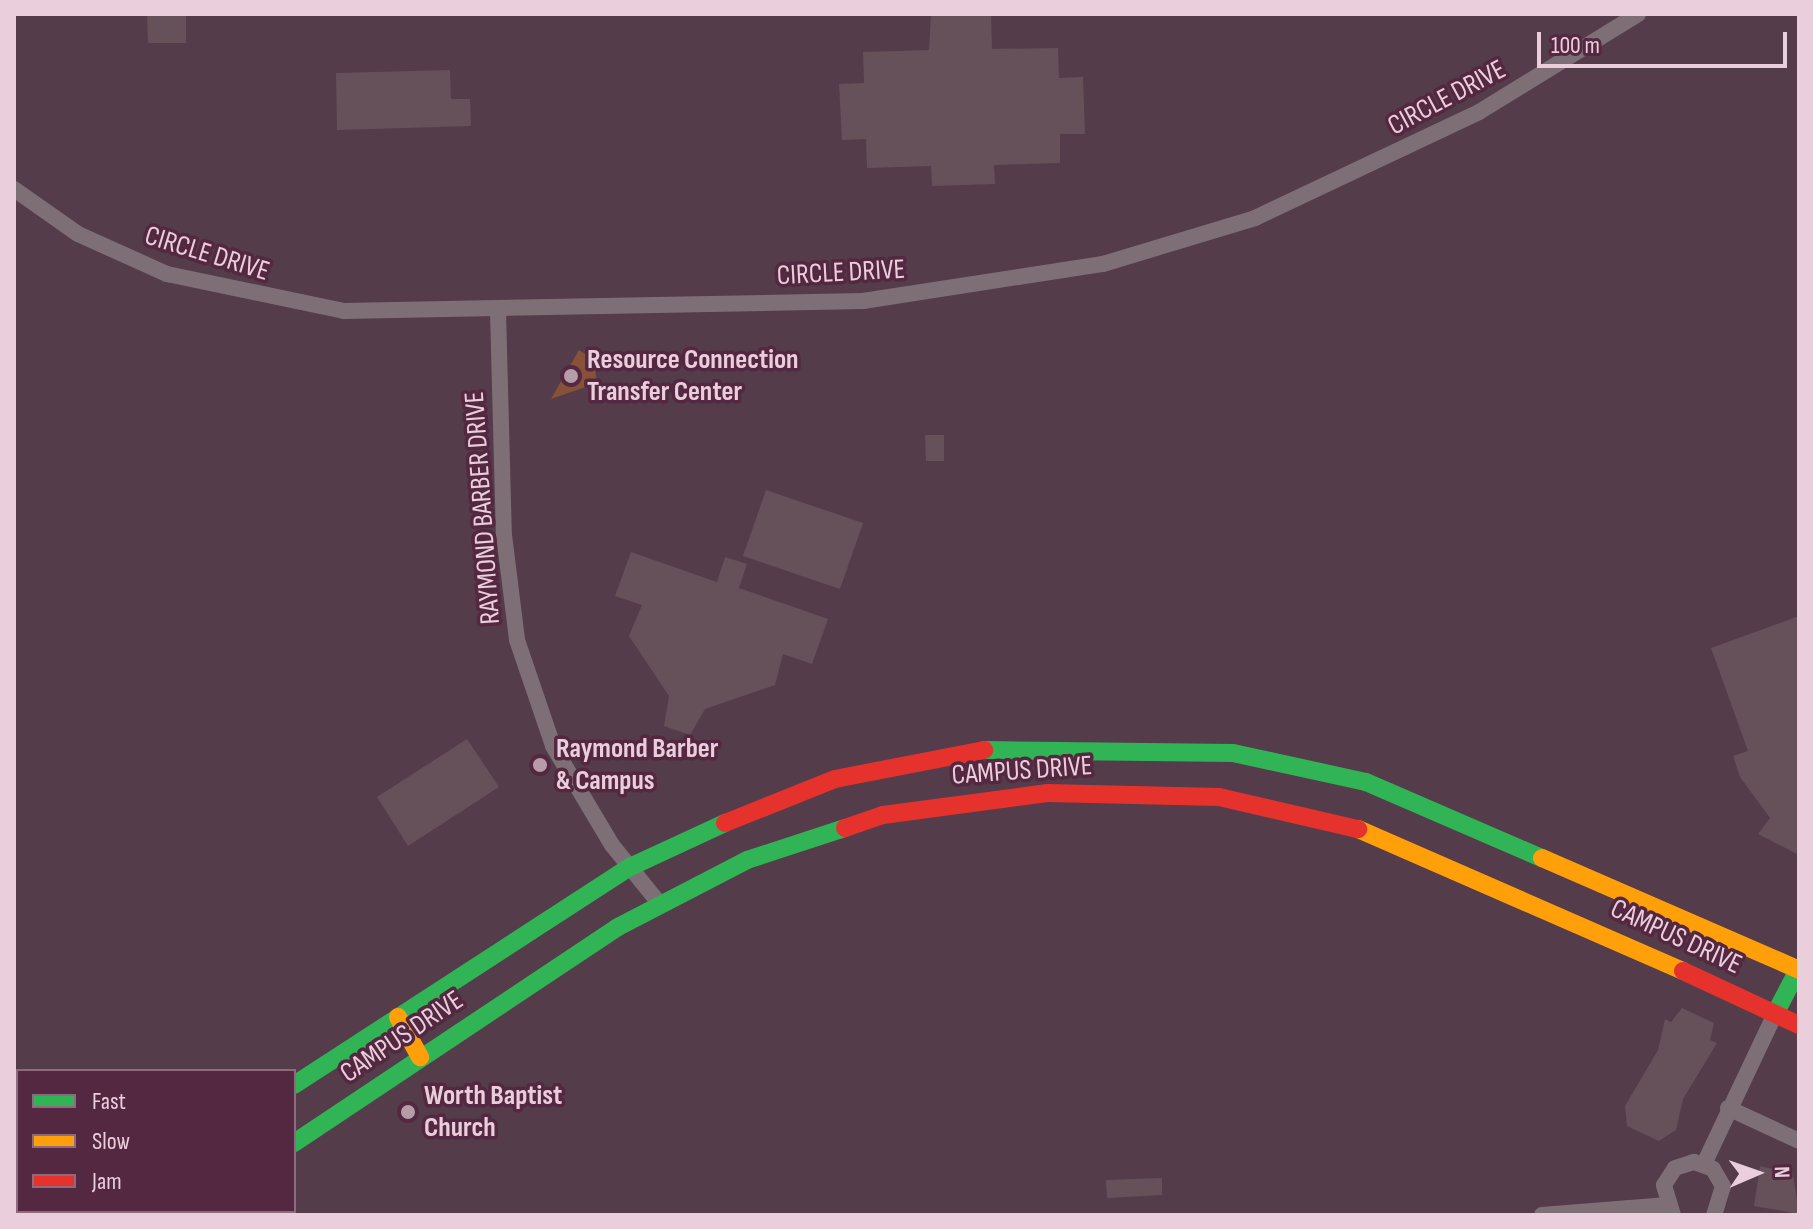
<!DOCTYPE html>
<html>
<head>
<meta charset="utf-8">
<style>
  body { margin:0 }
  #map { position:relative; width:1813px; height:1229px; overflow:hidden; background:#543c4a; font-family:"Sofia Sans Condensed",sans-serif }
  div>[style] { position:absolute }
  .green>* { inset:0; background:#885139 }
  .building>* { inset:0; background:#66515a }
  .street>* { height:16px; margin:-8px; padding:0 8px; transform-origin:8px; border-radius:8px; background:#7e6f77 }
  .fast>* { height:18px; margin:-9px; padding:0 9px; transform-origin:9px; border-radius:9px; background:#30b455 }
  .slow>* { height:18px; margin:-9px; padding:0 9px; transform-origin:9px; border-radius:9px; background:#ff9f0a }
  .jam>* { height:18px; margin:-9px; padding:0 9px; transform-origin:9px; border-radius:9px; background:#e5322d }
  .dots>* { width:22px; height:22px; translate:-50% -50%; box-sizing:border-box; border:4px solid #532840; border-radius:50% }
  span { translate:-50% -50%; white-space:nowrap; text-align:center; line-height:1.15; -webkit-text-stroke:7px #532840; paint-order:stroke }
  .street-label { font-size:28px; color:#eacedc }
  .poi-label { font-size:28px; color:#eacedc; font-weight:700 }
  .left { translate:0 -50%; text-align:left }
  .frame { position:absolute; inset:0; border:16px solid #eacedc; pointer-events:none }
  .legend { position:absolute; left:16px; top:1069px; width:280px; height:144px; box-sizing:border-box; background:#532840; border:2px solid #8f6a7e; margin:0; padding:10px 14px; list-style:none; font-size:24px; color:#eacedc }
  .legend li { display:flex; align-items:center; gap:16px; height:40px }
  .legend b { width:40px; border:2px solid #8f6a7e }
  .north { position:absolute; left:1717px; top:1133px; width:80px; height:80px; -webkit-text-stroke:6px #532840; paint-order:stroke; rotate:88deg; font-size:22px; font-weight:700; line-height:32px; text-align:center; color:#eacedc }
  .north::after { content:''; display:block; margin:auto; width:28px; height:36px; background:#eacedc; clip-path:polygon(50% 0,100% 100%,50% 72%,0 100%) }
  .scale { position:absolute; left:1537px; top:32px; width:250px; height:36px; box-sizing:border-box; border:4px solid #eacedc; border-top:0; padding-left:10px; font-size:24px; line-height:28px; white-space:nowrap; color:#eacedc; -webkit-text-stroke:6px #532840; paint-order:stroke }
</style>
</head>
<body>
<div id="map">
  <div class="green">
    <div style="clip-path:polygon(579px 350px,594px 360px,597px 383px,551px 399px)"></div>
  </div>
  <div class="building">
    <div style="clip-path:polygon(147px 14px,186px 14px,186px 43px,148px 43px)"></div>
    <div style="clip-path:polygon(931px 14px,991px 14px,992px 49px,1058px 48px,1059px 78px,1083px 77px,1085px 134px,1060px 134px,1060px 163px,994px 165px,995px 184px,932px 186px,931px 166px,867px 168px,866px 139px,842px 140px,839px 84px,864px 83px,863px 52px,929px 50px)"></div>
    <div style="clip-path:polygon(450px 70px,451px 99px,470px 99px,471px 126px,337px 130px,336px 73px)"></div>
    <div style="clip-path:polygon(925px 435px,944px 435px,944px 461px,926px 461px)"></div>
    <div style="clip-path:polygon(766px 490px,863px 523px,840px 589px,743px 556px)"></div>
    <div style="clip-path:polygon(631px 552px,717px 582px,725px 557px,747px 564px,739px 588px,828px 619px,812px 664px,783px 654px,775px 685px,705px 709px,690px 735px,664px 726px,669px 696px,629px 636px,642px 605px,615px 596px)"></div>
    <div style="clip-path:polygon(1799px 616px,1799px 855px,1758px 834px,1770px 818px,1740px 777px,1733px 756px,1748px 751px,1711px 648px)"></div>
    <div style="clip-path:polygon(467px 739px,499px 787px,408px 846px,377px 797px)"></div>
    <div style="clip-path:polygon(1682px 1008px,1714px 1023px,1710px 1040px,1717px 1043px,1683px 1099px,1676px 1130px,1659px 1141px,1627px 1126px,1625px 1106px,1658px 1050px,1665px 1019px,1671px 1022px)"></div>
    <div style="clip-path:polygon(1760px 1166px,1793px 1174px,1799px 1214px,1754px 1206px)"></div>
    <div style="clip-path:polygon(1162px 1178px,1162px 1195px,1107px 1198px,1106px 1180px)"></div>
  </div>
  <div class="street">
    <div style="left:14px;top:189px;width:78px;rotate:35.1deg"></div>
    <div style="left:78px;top:234px;width:98px;rotate:24.2deg"></div>
    <div style="left:167px;top:274px;width:181px;rotate:11.8deg"></div>
    <div style="left:344px;top:311px;width:519px;rotate:-1.1deg"></div>
    <div style="left:863px;top:301px;width:243px;rotate:-8.8deg"></div>
    <div style="left:1103px;top:264px;width:159px;rotate:-16.8deg"></div>
    <div style="left:1255px;top:218px;width:248px;rotate:-25.3deg"></div>
    <div style="left:1479px;top:112px;width:187px;rotate:-31.6deg"></div>
    <div style="left:498px;top:311px;width:224px;rotate:88.5deg"></div>
    <div style="left:504px;top:535px;width:106px;rotate:82.9deg"></div>
    <div style="left:517px;top:640px;width:112px;rotate:71.2deg"></div>
    <div style="left:553px;top:746px;width:115px;rotate:59.2deg"></div>
    <div style="left:612px;top:845px;width:75px;rotate:51deg"></div>
    <div style="left:1728px;top:1108px;width:78px;rotate:24.9deg"></div>
    <div style="left:1704px;top:1164px;width:166px;rotate:-64.7deg"></div>
    <div style="left:1542px;top:1215px;width:123px;rotate:-4.6deg"></div>
    <div style="left:1673px;top:1215px;width:31px;rotate:-107deg"></div>
    <div style="left:1664px;top:1185px;width:20px;rotate:-57deg"></div>
    <div style="left:1675px;top:1168px;width:20px;rotate:-18deg"></div>
    <div style="left:1694px;top:1162px;width:20px;rotate:20deg"></div>
    <div style="left:1713px;top:1169px;width:20px;rotate:60deg"></div>
    <div style="left:1723px;top:1186px;width:30px;rotate:107deg"></div>
  </div>
  <div class="fast">
    <div style="left:984px;top:750px;width:249px;rotate:0.7deg"></div>
    <div style="left:1233px;top:753px;width:136px;rotate:12.3deg"></div>
    <div style="left:1366px;top:782px;width:192px;rotate:23.4deg"></div>
    <div style="left:1775px;top:1014px;width:50px;rotate:-62.4deg"></div>
    <div style="left:294px;top:1085px;width:401px;rotate:-33deg"></div>
    <div style="left:630px;top:867px;width:105px;rotate:-24.9deg"></div>
    <div style="left:294px;top:1143px;width:389px;rotate:-33.7deg"></div>
    <div style="left:618px;top:927px;width:145px;rotate:-27.4deg"></div>
    <div style="left:747px;top:860px;width:103px;rotate:-18.1deg"></div>
    <div style="left:179px;top:1215px;width:7px;rotate:-34deg"></div>
  </div>
  <div class="slow">
    <div style="left:1358px;top:829px;width:355px;rotate:23.6deg"></div>
    <div style="left:1542px;top:858px;width:280px;rotate:23.5deg"></div>
    <div style="left:398px;top:1017px;width:46px;rotate:61.2deg"></div>
  </div>
  <div class="jam">
    <div style="left:725px;top:823px;width:118px;rotate:-21.8deg"></div>
    <div style="left:835px;top:779px;width:152px;rotate:-11deg"></div>
    <div style="left:845px;top:828px;width:40px;rotate:-18.9deg"></div>
    <div style="left:883px;top:815px;width:166px;rotate:-7.6deg"></div>
    <div style="left:1048px;top:793px;width:171px;rotate:1.3deg"></div>
    <div style="left:1219px;top:797px;width:143px;rotate:13deg"></div>
    <div style="left:1683px;top:971px;width:128px;rotate:25deg"></div>
    <div style="left:97px;top:1215px;width:7px;rotate:-34deg"></div>
  </div>
  <div class="dots">
    <div style="left:571px;top:376px;background:#b69ba9"></div>
    <div style="left:540px;top:765px;background:#b69ba9"></div>
    <div style="left:408px;top:1112px;background:#b69ba9"></div>
  </div>
  <div class="street-label">
    <span style="left:1447px;top:98px;rotate:-28deg">CIRCLE DRIVE</span>
    <span style="left:207px;top:254px;rotate:17deg">CIRCLE DRIVE</span>
    <span style="left:841px;top:273px;rotate:-3deg">CIRCLE DRIVE</span>
    <span style="left:483px;top:508px;rotate:-94deg">RAYMOND BARBER DRIVE</span>
    <span style="left:1022px;top:771px;rotate:-4deg">CAMPUS DRIVE</span>
    <span style="left:1676px;top:937px;rotate:25deg">CAMPUS DRIVE</span>
    <span style="left:402px;top:1037px;rotate:-34deg">CAMPUS DRIVE</span>
  </div>
  <div class="poi-label">
    <span class="left" style="left:587px;top:376px">Resource Connection<br>Transfer Center</span>
    <span class="left" style="left:556px;top:765px">Raymond Barber<br>&amp; Campus</span>
    <span class="left" style="left:424px;top:1112px">Worth Baptist<br>Church</span>
  </div>
  <div class="frame"></div>
  <ul class="legend">
  <li><b style="height:10px;background:#30b455"></b>Fast</li>
  <li><b style="height:10px;background:#ff9f0a"></b>Slow</li>
  <li><b style="height:10px;background:#e5322d"></b>Jam</li>
  </ul>
  <div class="north">N</div>
  <div class="scale">100 m</div>
</div>
</body>
</html>
